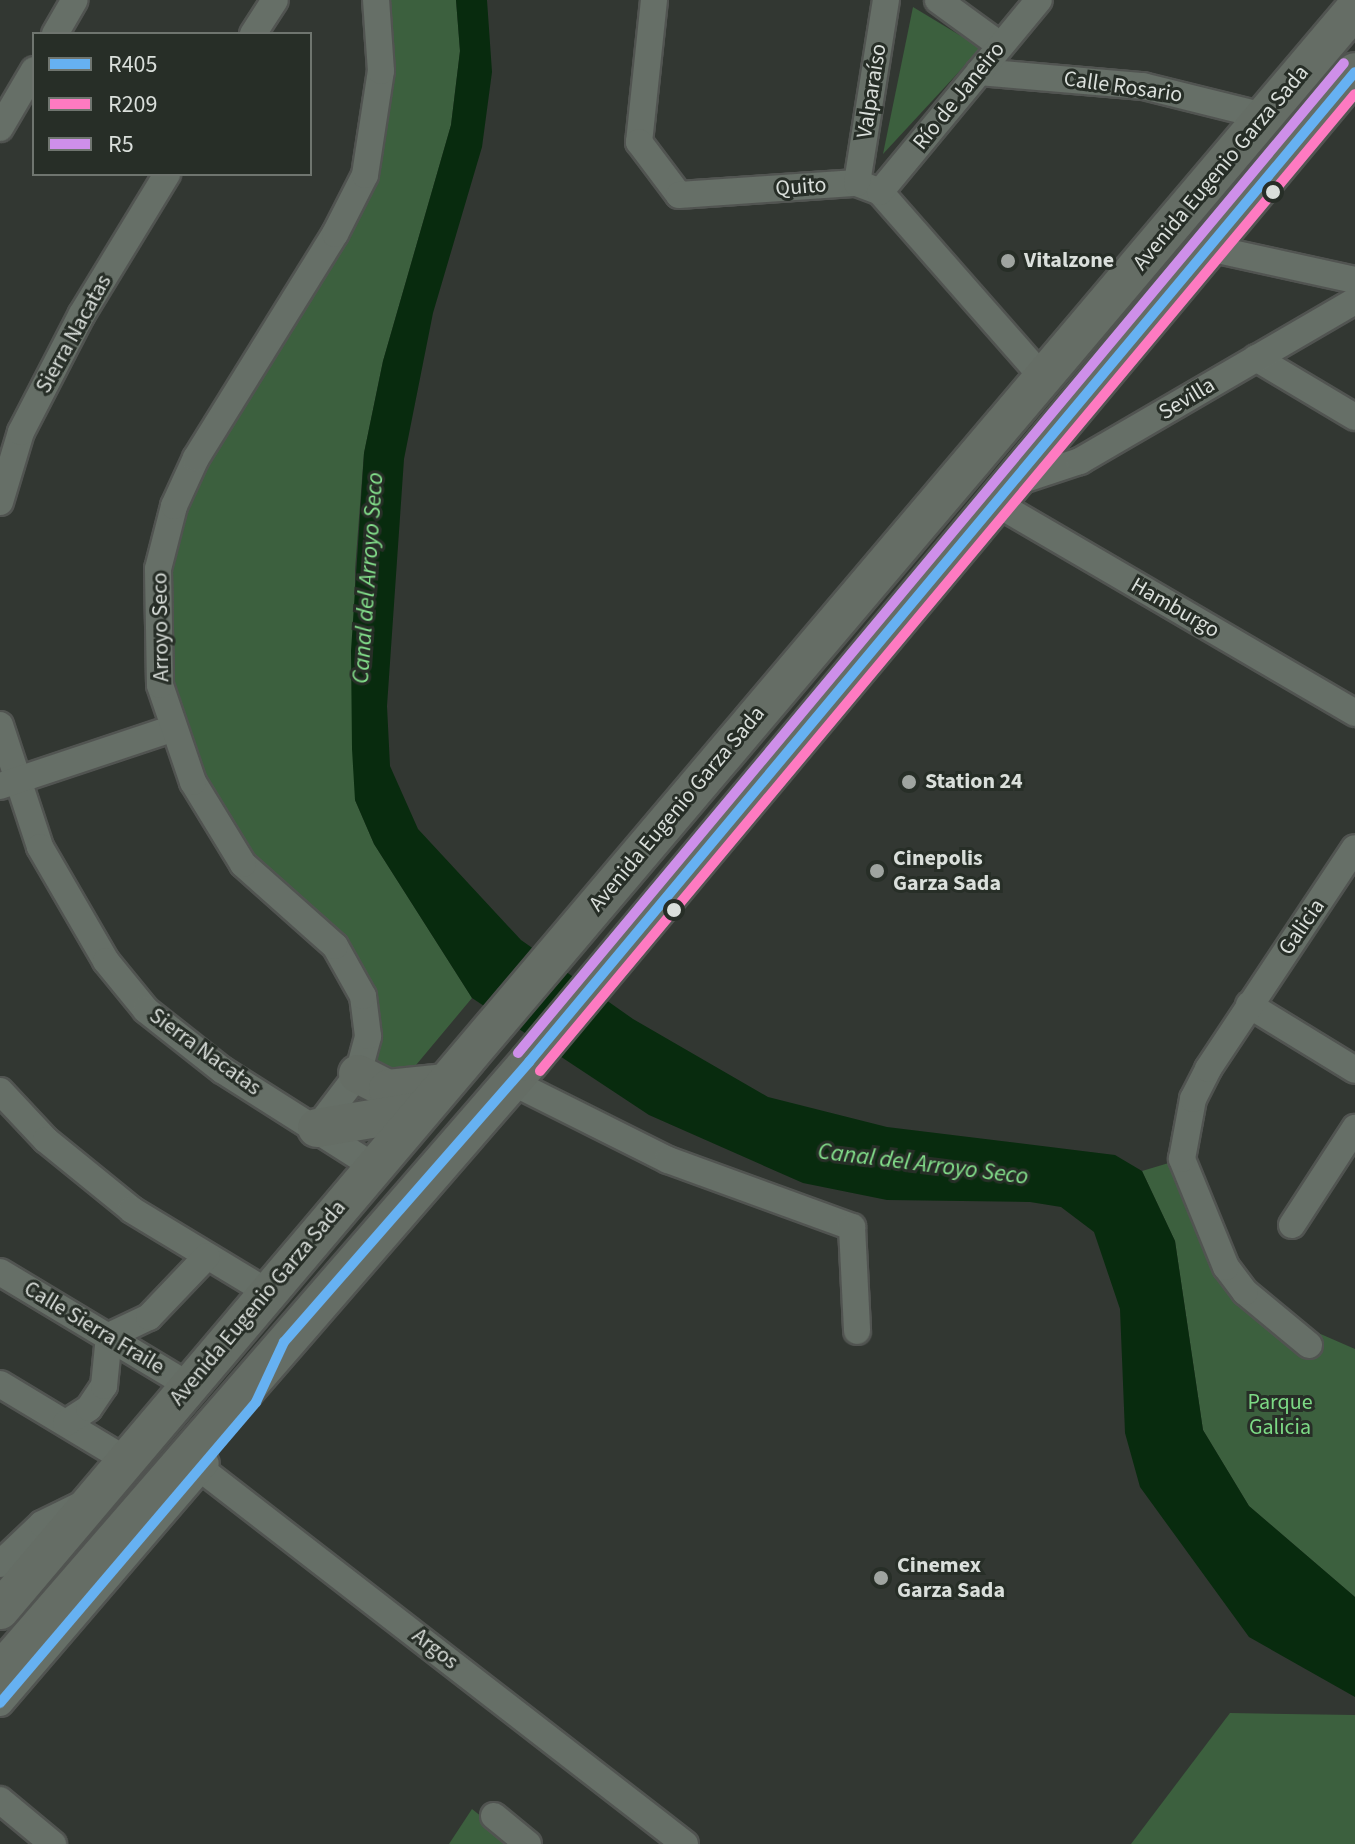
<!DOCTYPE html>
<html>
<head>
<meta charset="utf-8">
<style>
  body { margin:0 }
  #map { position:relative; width:1355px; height:1844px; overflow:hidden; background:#323732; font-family:"Source Sans 3",sans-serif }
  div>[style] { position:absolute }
  .green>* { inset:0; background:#3c603e }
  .water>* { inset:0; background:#082b0e }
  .roads { filter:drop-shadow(2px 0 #515451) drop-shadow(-2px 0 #515451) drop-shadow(0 2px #515451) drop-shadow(0 -2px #515451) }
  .minor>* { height:26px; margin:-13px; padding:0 13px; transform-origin:13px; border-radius:13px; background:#666f67 }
  .highway>* { height:38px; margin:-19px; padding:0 19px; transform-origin:19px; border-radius:19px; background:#656d65 }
  .bus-1>* { height:10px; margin:-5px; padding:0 5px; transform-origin:5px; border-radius:5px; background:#66b1f2 }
  .bus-2>* { height:10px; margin:-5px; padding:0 5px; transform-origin:5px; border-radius:5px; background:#fe7ac1 }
  .bus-3>* { height:10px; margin:-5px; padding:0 5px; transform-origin:5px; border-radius:5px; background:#ce8fe9 }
  .dots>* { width:22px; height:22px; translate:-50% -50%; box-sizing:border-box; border:4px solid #272e27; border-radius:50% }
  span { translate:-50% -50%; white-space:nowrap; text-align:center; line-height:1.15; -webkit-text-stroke:6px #272e27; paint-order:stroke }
  .street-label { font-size:22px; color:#dadfdb }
  .poi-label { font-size:22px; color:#dadfdb; font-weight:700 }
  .left { translate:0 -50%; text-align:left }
  .park-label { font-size:22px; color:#7dda85 }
  .water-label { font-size:24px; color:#85e28d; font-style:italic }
  .legend { position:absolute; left:32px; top:32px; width:280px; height:144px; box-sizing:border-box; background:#272e27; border:2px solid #6f756f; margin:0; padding:10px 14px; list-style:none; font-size:24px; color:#dadfdb }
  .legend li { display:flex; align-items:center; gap:16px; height:40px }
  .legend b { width:40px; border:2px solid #6f756f }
</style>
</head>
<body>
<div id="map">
  <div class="green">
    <div style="clip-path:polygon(376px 0,456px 0,460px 51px,451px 125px,383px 361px,364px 453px,355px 570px,355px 800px,374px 844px,472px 998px,396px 1089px,369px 1082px,363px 997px,205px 800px,160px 685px,174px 506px,365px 175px)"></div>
    <div style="clip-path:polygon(913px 7px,981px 48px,883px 154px)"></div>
    <div style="clip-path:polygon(1182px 1159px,1209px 1234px,1309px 1344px,1316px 1332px,1355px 1349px,1355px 1597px,1249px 1506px,1203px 1430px,1175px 1241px,1142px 1171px)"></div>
    <div style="clip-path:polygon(1230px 1713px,1355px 1715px,1355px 1844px,1131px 1844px)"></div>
    <div style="clip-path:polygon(472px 1809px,516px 1844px,449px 1844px)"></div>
  </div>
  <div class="water">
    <div style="clip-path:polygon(456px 0,487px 0,492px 72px,482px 147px,433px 313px,404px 459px,387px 706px,390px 766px,418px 829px,521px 940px,633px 1019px,768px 1097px,887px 1127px,1115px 1155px,1142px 1171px,1175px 1241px,1203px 1430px,1249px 1506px,1355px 1597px,1355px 1697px,1249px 1637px,1140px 1487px,1125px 1433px,1120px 1309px,1094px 1232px,1061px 1207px,1030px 1202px,887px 1200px,803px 1183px,649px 1115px,472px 998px,374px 844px,355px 800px,352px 749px,351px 651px,364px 453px,383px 361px,451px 125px,460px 51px)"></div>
  </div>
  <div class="roads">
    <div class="minor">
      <div style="left:654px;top:0;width:143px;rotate:96deg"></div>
      <div style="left:639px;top:142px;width:66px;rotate:53deg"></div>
      <div style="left:679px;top:195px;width:178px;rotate:-3.9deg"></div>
      <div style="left:857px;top:183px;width:25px;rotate:21deg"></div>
      <div style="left:880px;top:192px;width:250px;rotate:48.7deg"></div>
      <div style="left:938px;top:0;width:77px;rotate:36deg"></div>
      <div style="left:55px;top:34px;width:39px;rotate:-60deg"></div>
      <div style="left:253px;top:34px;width:40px;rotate:-57.1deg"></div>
      <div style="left:979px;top:72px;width:165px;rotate:4.9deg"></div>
      <div style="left:1143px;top:86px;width:125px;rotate:13.9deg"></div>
      <div style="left:0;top:128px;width:67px;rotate:-59.6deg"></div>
      <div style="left:857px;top:183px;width:185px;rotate:-81deg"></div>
      <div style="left:880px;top:192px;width:249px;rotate:-50.4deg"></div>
      <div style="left:1209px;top:248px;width:149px;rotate:12.4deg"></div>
      <div style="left:1256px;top:358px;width:115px;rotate:30.8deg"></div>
      <div style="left:1013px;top:483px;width:71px;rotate:-18.2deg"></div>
      <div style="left:1080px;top:461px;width:318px;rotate:-30.2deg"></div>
      <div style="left:0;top:502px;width:73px;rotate:-73.3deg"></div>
      <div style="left:21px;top:432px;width:133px;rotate:-62.7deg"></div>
      <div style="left:82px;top:314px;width:164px;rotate:-58.7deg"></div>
      <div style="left:996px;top:503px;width:416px;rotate:30.3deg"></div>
      <div style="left:0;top:725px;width:128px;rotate:71.8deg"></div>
      <div style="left:40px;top:847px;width:132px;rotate:59.9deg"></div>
      <div style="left:106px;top:961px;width:63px;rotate:50.8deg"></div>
      <div style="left:146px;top:1010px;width:97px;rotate:38.3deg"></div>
      <div style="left:222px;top:1070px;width:179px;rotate:32.4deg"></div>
      <div style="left:0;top:786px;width:180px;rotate:-18.4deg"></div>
      <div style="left:1249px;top:1005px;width:124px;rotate:31.5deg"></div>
      <div style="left:512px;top:1082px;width:174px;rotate:26.6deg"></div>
      <div style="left:668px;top:1160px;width:196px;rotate:20deg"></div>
      <div style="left:852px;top:1227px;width:104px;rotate:87.2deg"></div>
      <div style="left:0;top:1091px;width:67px;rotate:46.8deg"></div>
      <div style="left:46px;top:1140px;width:111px;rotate:39.1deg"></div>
      <div style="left:132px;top:1210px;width:157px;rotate:31.2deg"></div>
      <div style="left:317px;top:1128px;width:68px;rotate:-52.8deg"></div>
      <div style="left:358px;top:1074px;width:39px;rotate:-75deg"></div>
      <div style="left:368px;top:1036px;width:40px;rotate:-97.1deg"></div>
      <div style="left:363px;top:996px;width:57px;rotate:-119.2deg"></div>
      <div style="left:335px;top:946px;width:123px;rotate:-138.3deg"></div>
      <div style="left:243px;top:864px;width:96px;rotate:-121.4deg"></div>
      <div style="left:193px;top:782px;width:102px;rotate:-108.8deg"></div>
      <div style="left:160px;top:685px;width:116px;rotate:-91deg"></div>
      <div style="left:158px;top:569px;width:65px;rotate:-75.7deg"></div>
      <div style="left:174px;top:506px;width:53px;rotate:-65.4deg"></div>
      <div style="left:196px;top:458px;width:264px;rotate:-58.2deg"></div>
      <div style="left:335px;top:234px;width:66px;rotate:-63deg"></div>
      <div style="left:365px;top:175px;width:105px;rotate:-81.3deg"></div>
      <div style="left:381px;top:71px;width:71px;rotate:-94deg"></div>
      <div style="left:1292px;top:1225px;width:116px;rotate:-57deg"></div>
      <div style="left:0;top:1272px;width:219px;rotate:31deg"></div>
      <div style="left:1309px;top:1345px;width:83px;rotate:-140.4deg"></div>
      <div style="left:1245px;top:1292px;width:31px;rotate:-127deg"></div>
      <div style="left:1226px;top:1267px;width:117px;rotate:-112.2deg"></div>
      <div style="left:1182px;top:1159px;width:61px;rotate:-79.6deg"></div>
      <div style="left:1193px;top:1099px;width:34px;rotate:-63deg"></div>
      <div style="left:1208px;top:1069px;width:265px;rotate:-56.4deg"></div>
      <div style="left:0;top:1384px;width:147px;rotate:31.1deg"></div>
      <div style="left:66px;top:1423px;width:27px;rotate:-33deg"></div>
      <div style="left:89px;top:1408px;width:27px;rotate:-56deg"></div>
      <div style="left:104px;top:1386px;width:50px;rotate:-84.3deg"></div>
      <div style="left:109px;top:1336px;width:44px;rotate:-25.4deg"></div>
      <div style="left:149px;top:1317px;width:84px;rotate:-46.4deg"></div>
      <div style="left:183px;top:1455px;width:635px;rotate:37.77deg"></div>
      <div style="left:0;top:1564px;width:58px;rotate:-43.6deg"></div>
      <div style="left:42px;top:1524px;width:50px;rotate:-26.1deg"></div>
      <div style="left:0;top:1703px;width:316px;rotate:-49.4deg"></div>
      <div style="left:0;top:1800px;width:69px;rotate:39.7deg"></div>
      <div style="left:494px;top:1816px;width:44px;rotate:39.5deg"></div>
    </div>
    <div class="highway">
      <div style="left:358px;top:1074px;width:34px;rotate:27deg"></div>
      <div style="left:388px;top:1089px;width:56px;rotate:-6.1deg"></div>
      <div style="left:317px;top:1128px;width:104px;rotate:-9.4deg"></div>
      <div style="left:0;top:1610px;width:2097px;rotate:-49.76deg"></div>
      <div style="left:0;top:1672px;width:807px;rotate:-49.07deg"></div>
      <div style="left:529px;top:1062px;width:1289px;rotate:-50.16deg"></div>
    </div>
  </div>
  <div class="bus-1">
    <div style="left:0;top:1703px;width:395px;rotate:-49.6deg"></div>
    <div style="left:256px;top:1402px;width:66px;rotate:-65deg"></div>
    <div style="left:284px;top:1342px;width:372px;rotate:-48.8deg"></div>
    <div style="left:529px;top:1062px;width:1289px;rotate:-50.16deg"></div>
  </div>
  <div class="bus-2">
    <div style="left:540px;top:1071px;width:1272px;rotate:-50.17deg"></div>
  </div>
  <div class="bus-3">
    <div style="left:518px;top:1053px;width:1289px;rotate:-50.16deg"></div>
  </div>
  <div class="dots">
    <div style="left:1273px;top:192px;background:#dadfdb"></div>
    <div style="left:1008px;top:261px;background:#9fa4a0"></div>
    <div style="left:909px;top:782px;background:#9fa4a0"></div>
    <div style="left:877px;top:871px;background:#9fa4a0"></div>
    <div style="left:674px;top:910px;background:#dadfdb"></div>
    <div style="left:881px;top:1578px;background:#9fa4a0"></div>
  </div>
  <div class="street-label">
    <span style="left:1123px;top:87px;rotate:8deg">Calle Rosario</span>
    <span style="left:872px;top:91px;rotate:-81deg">Valparaíso</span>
    <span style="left:959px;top:96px;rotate:-51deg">Río de Janeiro</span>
    <span style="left:1221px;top:168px;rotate:-50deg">Avenida Eugenio Garza Sada</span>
    <span style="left:801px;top:187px;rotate:-5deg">Quito</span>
    <span style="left:74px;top:334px;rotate:-61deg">Sierra Nacatas</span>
    <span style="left:1187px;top:399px;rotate:-31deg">Sevilla</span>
    <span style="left:1175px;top:608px;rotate:30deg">Hamburgo</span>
    <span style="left:161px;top:627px;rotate:-91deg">Arroyo Seco</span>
    <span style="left:677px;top:809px;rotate:-50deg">Avenida Eugenio Garza Sada</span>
    <span style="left:1302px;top:927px;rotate:-55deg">Galicia</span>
    <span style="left:205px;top:1052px;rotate:36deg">Sierra Nacatas</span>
    <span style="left:258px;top:1303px;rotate:-50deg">Avenida Eugenio Garza Sada</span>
    <span style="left:94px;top:1328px;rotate:31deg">Calle Sierra Fraile</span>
    <span style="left:435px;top:1649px;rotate:38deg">Argos</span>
  </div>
  <div class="poi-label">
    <span class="left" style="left:1024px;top:261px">Vitalzone</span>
    <span class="left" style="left:925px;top:782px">Station 24</span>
    <span class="left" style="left:893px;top:871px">Cinepolis<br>Garza Sada</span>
    <span class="left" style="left:897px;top:1578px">Cinemex<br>Garza Sada</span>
  </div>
  <div class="park-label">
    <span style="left:1280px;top:1415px">Parque<br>Galicia</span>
  </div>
  <div class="water-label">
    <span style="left:368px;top:578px;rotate:-86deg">Canal del Arroyo Seco</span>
    <span style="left:923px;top:1164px;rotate:7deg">Canal del Arroyo Seco</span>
  </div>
  <ul class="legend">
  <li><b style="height:10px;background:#66b1f2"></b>R405</li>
  <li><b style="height:10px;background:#fe7ac1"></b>R209</li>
  <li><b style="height:10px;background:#ce8fe9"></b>R5</li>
  </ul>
</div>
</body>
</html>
